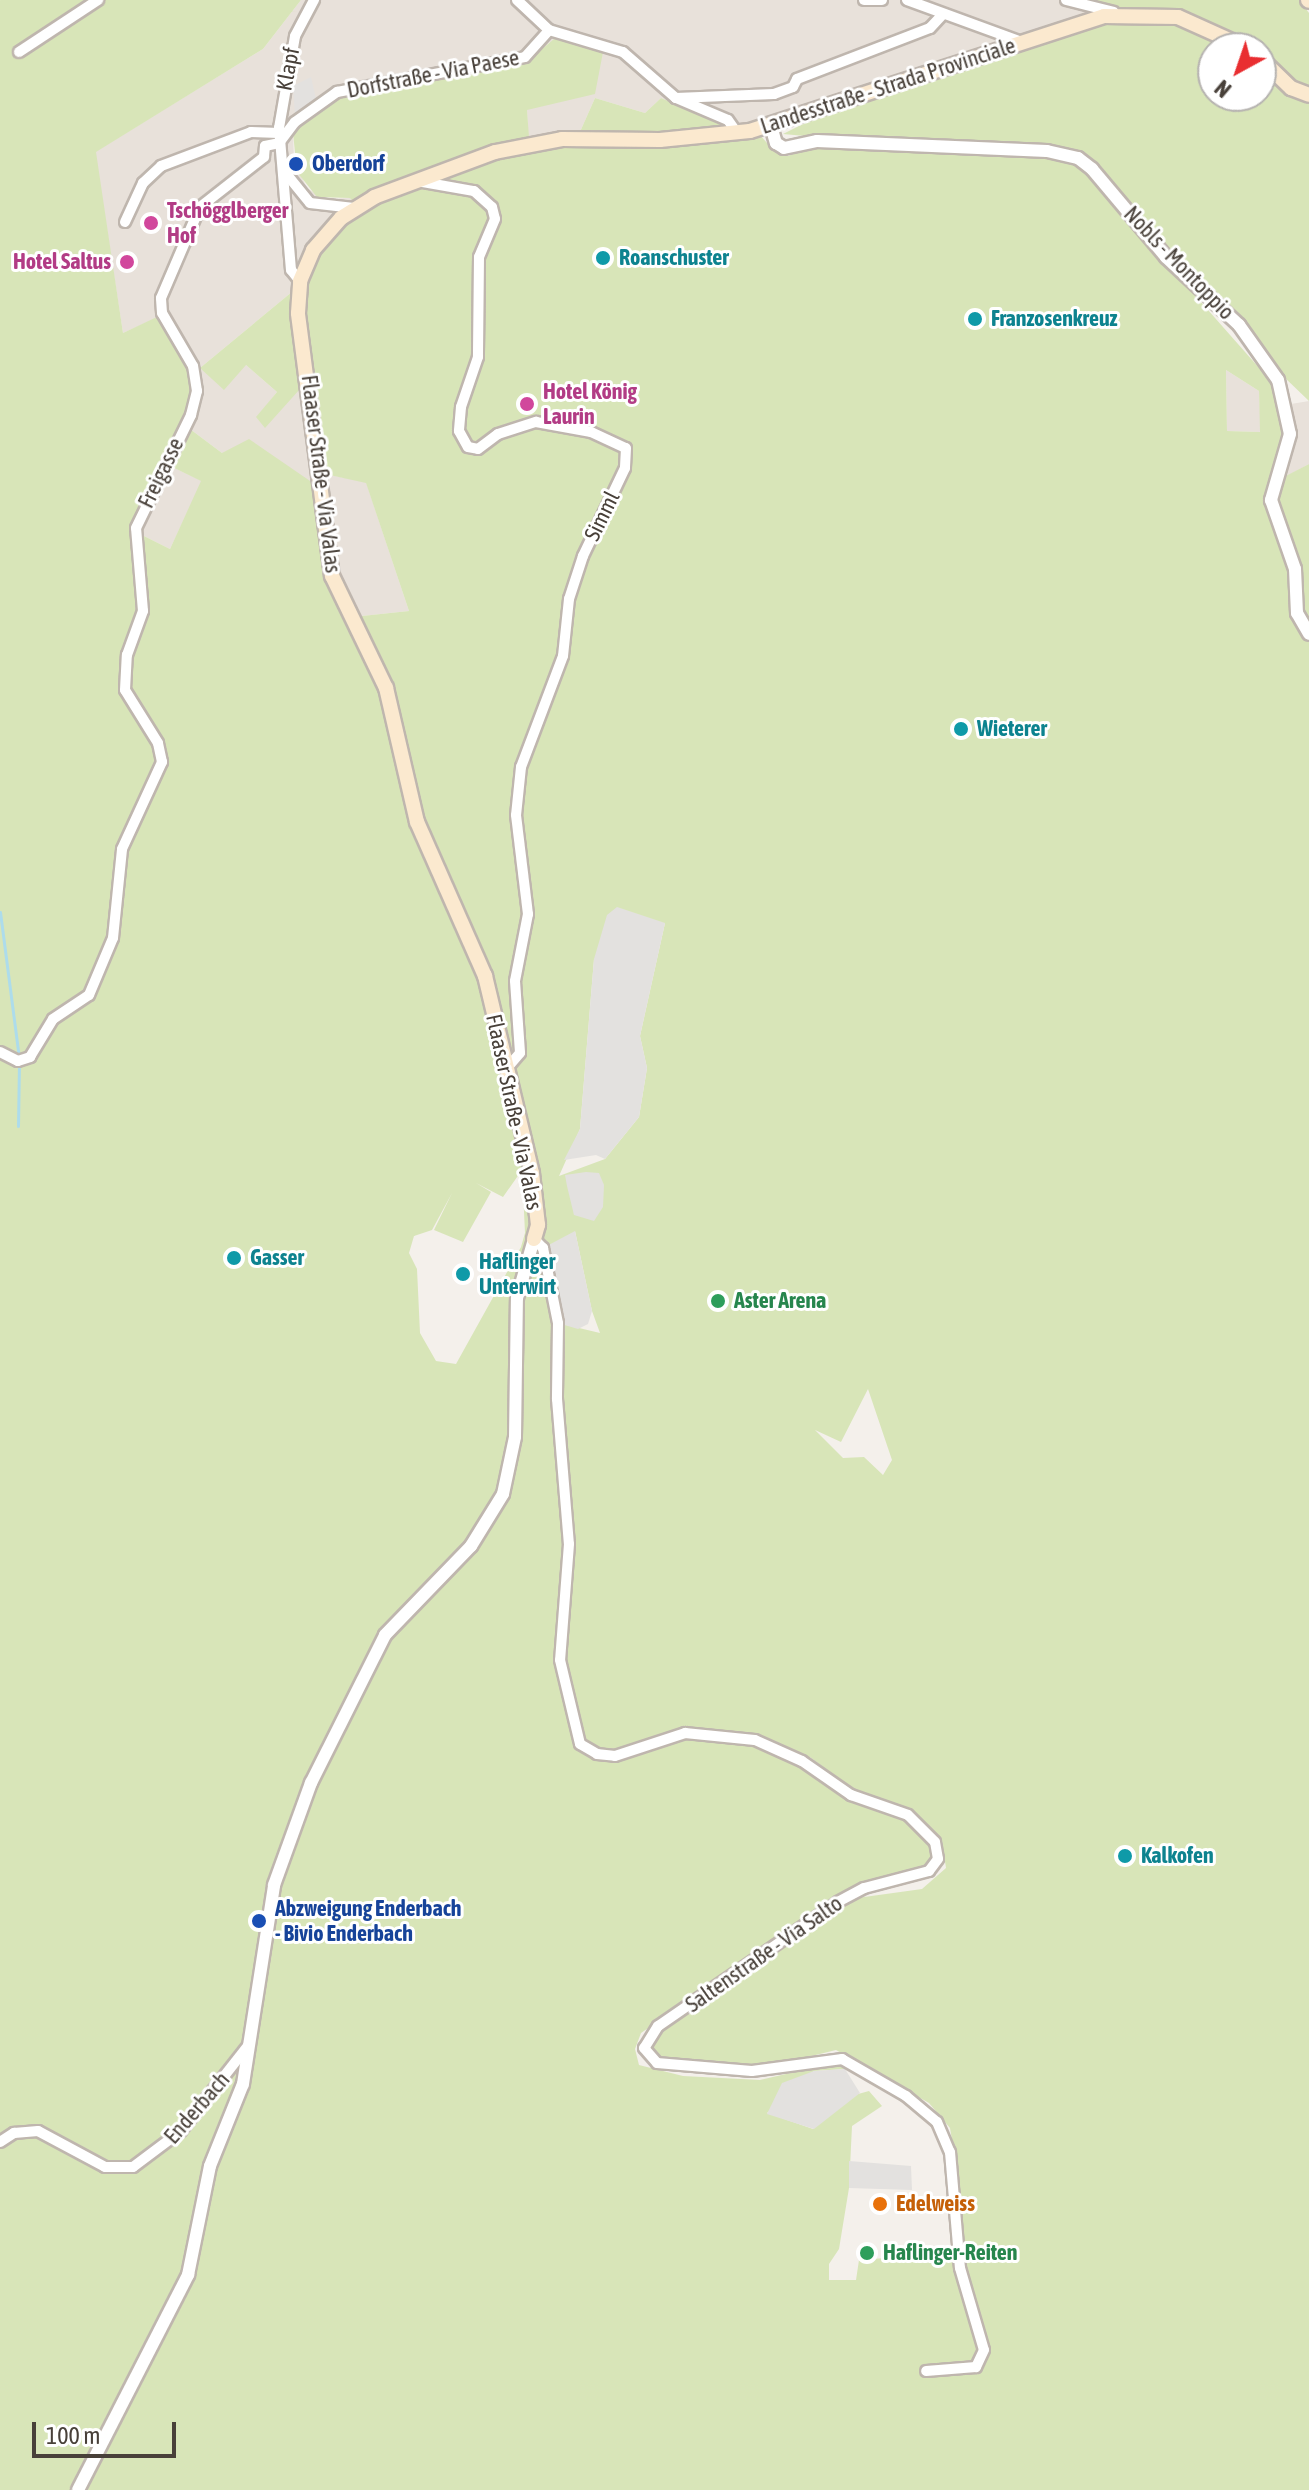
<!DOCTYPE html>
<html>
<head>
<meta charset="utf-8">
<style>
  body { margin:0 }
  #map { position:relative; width:1309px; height:2490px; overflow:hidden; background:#f4f0eb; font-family:"Asap Condensed",sans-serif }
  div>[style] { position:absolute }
  .residential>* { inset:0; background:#e8e1da }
  .green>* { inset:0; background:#d8e5b8 }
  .parking>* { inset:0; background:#e3e1df }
  .stream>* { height:3px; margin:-1.5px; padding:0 1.5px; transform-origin:1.5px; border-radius:1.5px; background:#addceb }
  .roads { filter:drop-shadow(2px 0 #bfb6ae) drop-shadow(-2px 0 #bfb6ae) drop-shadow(0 2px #bfb6ae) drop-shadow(0 -2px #bfb6ae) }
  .minor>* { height:10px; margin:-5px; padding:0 5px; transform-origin:5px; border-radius:5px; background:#fff }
  .tertiary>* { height:12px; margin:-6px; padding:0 6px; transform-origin:6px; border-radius:6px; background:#fff }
  .secondary>* { height:14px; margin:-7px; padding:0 7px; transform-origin:7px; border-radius:7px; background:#fbe9cf }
  .dots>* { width:22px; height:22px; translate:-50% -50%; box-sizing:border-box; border:4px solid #fff; border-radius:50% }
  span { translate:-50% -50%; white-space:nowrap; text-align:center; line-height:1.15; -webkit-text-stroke:6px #fff; paint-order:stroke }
  .street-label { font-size:22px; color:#484039 }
  .transit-label { font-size:22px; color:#164399; font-weight:700 }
  .left { translate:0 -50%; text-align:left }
  .hotel-label { font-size:22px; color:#b23c85; font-weight:700 }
  .right { translate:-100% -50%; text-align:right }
  .culture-label { font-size:22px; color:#0d838f; font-weight:700 }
  .leisure-label { font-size:22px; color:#27864d; font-weight:700 }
  .food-label { font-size:22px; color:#c56008; font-weight:700 }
  .north { position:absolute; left:1197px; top:32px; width:80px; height:80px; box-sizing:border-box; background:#fff; border:2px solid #b6b3b0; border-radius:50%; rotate:220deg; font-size:22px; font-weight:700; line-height:32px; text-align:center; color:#484039 }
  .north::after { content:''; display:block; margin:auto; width:28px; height:36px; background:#e92e31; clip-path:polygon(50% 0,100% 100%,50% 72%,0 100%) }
  .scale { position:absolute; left:32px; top:2422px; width:144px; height:36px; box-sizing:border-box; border:4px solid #484039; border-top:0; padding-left:10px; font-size:24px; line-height:28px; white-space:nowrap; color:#484039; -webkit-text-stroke:6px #fff; paint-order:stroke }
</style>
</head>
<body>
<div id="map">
  <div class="residential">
    <div style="clip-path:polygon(301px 0,1070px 0,1085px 4px,1086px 14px,758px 121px,723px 125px,661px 98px,645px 113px,595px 98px,579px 134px,528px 137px,527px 110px,550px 42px,531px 58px,349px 93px,293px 133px,294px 161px,307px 188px,325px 199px,350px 198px,359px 209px,319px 250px,310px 277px,200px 368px,246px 365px,277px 392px,257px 417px,302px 378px,316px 378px,325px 474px,366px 482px,409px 611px,343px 618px,330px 592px,313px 483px,222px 453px,182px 423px,159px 317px,123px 333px,95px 152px,263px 49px)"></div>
    <div style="clip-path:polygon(1226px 370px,1259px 391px,1261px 432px,1227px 431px)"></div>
    <div style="clip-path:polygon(1309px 401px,1309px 464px,1280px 480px,1294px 442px,1291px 404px)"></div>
    <div style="clip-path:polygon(162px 462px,202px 481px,170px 549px,138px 533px)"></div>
  </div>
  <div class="green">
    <div style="clip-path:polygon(evenodd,0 0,301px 0,263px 49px,96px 152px,123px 333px,159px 316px,189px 368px,193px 385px,182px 423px,222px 453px,249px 439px,313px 483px,330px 592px,343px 618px,409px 611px,366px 483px,325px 474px,316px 378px,302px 378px,300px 389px,265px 428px,256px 417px,277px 392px,246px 365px,224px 390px,200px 368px,310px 277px,319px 250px,358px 209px,350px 198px,317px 197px,297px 172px,293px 133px,323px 104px,349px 93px,531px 58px,554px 39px,603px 52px,595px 94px,527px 110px,529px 137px,579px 134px,595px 98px,645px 113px,661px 98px,723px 125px,758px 121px,760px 135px,774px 151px,788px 156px,813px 146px,1004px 154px,783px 134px,809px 121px,1088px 26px,1085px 4px,1071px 0,1299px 0,1309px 13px,1309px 401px,1170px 267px,1291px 404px,1294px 442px,1280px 479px,1309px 464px,1309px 2490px,0 2490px,0 0,1213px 48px,1261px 48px,1261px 96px,1213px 96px,1213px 48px,0 0,1226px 370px,1259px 391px,1260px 432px,1227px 431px,1226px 370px,0 0,162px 462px,201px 481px,170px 549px,138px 533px,162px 462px,0 0,665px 923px,640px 1036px,647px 1068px,639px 1117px,605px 1159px,559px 1176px,580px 1129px,594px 959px,665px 923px,0 0,522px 1170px,525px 1233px,521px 1247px,456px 1364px,436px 1361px,420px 1333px,417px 1269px,409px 1253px,414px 1236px,432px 1230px,452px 1193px,434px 1230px,463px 1242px,491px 1192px,476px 1183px,503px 1197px,522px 1170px,0 0,575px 1231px,592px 1311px,600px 1333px,558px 1323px,575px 1231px,0 0,868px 1389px,892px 1460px,883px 1475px,864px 1457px,843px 1458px,815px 1430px,841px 1442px,868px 1389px,0 0,499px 1487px,507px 1494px,478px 1545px,488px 1511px,499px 1487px,0 0,810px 1757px,852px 1789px,914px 1812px,942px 1841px,946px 1868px,922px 1889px,857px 1898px,659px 2031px,651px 2043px,653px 2053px,662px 2059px,733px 2064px,775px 2065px,836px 2050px,929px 2103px,950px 2128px,959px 2182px,955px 2259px,912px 2256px,859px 2260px,856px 2280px,829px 2280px,829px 2264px,839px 2249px,849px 2188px,852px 2126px,882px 2106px,869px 2091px,851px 2096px,813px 2129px,767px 2113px,814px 2071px,845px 2069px,834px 2063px,760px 2080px,683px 2076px,639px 2065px,635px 2049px,641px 2033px,729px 1972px,877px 1880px,919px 1871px,931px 1859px,928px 1840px,907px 1821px,833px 1790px,806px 1770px,810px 1757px)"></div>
  </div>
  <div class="parking">
    <div style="clip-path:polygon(311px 77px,316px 99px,295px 115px,293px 86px)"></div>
    <div style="clip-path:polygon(617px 907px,665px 923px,640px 1036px,647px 1068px,639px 1117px,605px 1159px,596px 1155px,564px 1160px,580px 1129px,594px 959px,607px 915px)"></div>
    <div style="clip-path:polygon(586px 1172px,599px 1173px,604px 1185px,603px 1207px,594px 1221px,574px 1215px,567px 1186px,565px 1175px)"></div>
    <div style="clip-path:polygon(575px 1231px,592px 1311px,588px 1324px,578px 1329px,558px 1323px,543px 1248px)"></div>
    <div style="clip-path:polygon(845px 2069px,860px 2093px,814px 2129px,767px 2114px,782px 2083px,814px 2071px)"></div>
    <div style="clip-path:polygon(849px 2161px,911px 2166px,912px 2190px,849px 2188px)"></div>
  </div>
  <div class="stream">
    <div style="left:0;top:912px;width:147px;rotate:82.6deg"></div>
    <div style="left:18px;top:1126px;width:61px;rotate:-89.1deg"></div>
  </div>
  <div class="roads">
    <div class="minor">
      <div style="left:517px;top:0;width:44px;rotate:43.2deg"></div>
      <div style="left:549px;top:30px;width:77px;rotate:16.6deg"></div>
      <div style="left:623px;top:52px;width:70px;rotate:41deg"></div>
      <div style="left:676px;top:98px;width:56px;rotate:22.9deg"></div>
      <div style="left:728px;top:120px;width:16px;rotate:55deg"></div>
      <div style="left:864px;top:0;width:18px"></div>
      <div style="left:907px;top:0;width:122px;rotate:20.1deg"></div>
      <div style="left:1066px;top:0;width:49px;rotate:14deg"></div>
      <div style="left:19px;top:52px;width:95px;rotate:-33.4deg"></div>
      <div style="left:676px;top:98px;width:98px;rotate:-2.3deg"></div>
      <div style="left:774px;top:94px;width:20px;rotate:-20deg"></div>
      <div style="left:793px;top:87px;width:9px;rotate:-63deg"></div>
      <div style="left:797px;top:79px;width:142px;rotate:-21deg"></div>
      <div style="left:930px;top:28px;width:18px;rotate:-47deg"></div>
      <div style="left:264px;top:157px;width:11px;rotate:-85deg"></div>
      <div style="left:265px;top:146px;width:14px;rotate:-12deg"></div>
      <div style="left:279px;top:143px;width:26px;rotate:-53deg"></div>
      <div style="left:295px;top:122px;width:52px;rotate:-35.5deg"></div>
      <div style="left:337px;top:92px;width:191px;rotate:-10.5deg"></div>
      <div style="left:525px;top:57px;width:36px;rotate:-48deg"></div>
      <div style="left:284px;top:171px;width:41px;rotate:50.9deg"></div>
      <div style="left:310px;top:203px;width:44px;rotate:6.5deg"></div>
      <div style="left:417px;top:181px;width:58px;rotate:10deg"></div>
      <div style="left:474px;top:191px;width:24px;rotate:42deg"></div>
      <div style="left:492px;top:207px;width:12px;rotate:76deg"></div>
      <div style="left:495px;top:219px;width:41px;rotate:112.8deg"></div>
      <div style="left:479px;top:257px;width:100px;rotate:90.6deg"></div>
      <div style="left:478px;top:357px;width:53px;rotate:108.8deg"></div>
      <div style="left:461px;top:407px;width:24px;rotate:95deg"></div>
      <div style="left:459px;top:431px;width:18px;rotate:61deg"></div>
      <div style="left:468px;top:447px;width:10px;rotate:11deg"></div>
      <div style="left:478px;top:449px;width:25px;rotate:-37deg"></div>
      <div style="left:498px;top:434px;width:40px;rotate:-18deg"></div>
      <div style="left:536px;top:422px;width:56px;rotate:10.3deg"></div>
      <div style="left:591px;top:432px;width:38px;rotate:25deg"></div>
      <div style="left:626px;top:448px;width:20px;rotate:93deg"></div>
      <div style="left:625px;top:468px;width:98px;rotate:115.5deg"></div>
      <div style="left:583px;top:556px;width:45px;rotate:108deg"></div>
      <div style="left:569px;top:599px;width:57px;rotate:96deg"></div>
      <div style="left:563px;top:656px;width:119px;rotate:110.7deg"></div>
      <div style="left:521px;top:767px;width:48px;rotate:95.9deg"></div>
      <div style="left:516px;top:815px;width:100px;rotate:83.1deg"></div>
      <div style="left:528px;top:914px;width:68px;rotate:101deg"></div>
      <div style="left:515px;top:981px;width:72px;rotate:86deg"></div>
      <div style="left:520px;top:1053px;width:21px;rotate:131deg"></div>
      <div style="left:125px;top:222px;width:43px;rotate:-65.2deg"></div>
      <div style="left:143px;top:183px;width:25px;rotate:-43deg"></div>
      <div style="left:161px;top:166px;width:96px;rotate:-20.7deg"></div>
      <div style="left:251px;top:132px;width:28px;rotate:2deg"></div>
      <div style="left:300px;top:281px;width:14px;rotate:-129deg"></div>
      <div style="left:291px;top:270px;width:143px;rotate:-94.8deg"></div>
      <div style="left:279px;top:128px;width:93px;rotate:-80.1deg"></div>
      <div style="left:295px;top:36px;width:41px;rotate:-62.2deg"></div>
      <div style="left:0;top:1052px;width:20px;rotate:27deg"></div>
      <div style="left:18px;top:1061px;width:13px;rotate:-18deg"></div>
      <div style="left:30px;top:1057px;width:44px;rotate:-58.8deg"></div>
      <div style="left:53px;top:1019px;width:43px;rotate:-33.7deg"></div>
      <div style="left:89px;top:995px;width:62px;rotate:-67.2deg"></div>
      <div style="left:113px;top:938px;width:89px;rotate:-84.2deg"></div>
      <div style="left:122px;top:849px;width:96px;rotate:-65.3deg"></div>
      <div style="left:162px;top:762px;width:19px;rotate:-102deg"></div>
      <div style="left:158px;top:743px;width:62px;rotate:-121.9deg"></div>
      <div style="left:125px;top:690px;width:35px;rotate:-87deg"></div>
      <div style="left:127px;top:655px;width:47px;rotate:-70deg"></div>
      <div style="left:143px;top:611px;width:83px;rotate:-94.8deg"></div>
      <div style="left:136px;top:528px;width:126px;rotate:-64deg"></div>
      <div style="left:191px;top:415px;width:25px;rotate:-76deg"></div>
      <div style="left:197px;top:391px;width:25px;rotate:-99deg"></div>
      <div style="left:193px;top:366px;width:61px;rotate:-120.3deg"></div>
      <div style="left:162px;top:313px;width:15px;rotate:-94deg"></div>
      <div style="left:161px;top:298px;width:99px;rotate:-66.8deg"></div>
      <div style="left:200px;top:207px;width:81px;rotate:-38deg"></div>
      <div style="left:534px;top:1239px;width:13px;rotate:45deg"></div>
      <div style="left:543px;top:1248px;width:76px;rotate:78.7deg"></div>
      <div style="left:558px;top:1323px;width:76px;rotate:90.8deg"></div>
      <div style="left:557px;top:1399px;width:145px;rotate:85.3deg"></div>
      <div style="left:569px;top:1544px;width:116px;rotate:94.4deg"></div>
      <div style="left:560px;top:1660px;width:86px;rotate:76.6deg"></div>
      <div style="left:580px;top:1744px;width:20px;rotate:30deg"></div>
      <div style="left:597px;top:1754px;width:18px;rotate:6deg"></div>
      <div style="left:615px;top:1756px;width:74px;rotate:-18.2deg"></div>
      <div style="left:685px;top:1733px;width:70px;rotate:5.7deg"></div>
      <div style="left:755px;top:1740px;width:51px;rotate:24.1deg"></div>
      <div style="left:802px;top:1761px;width:60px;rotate:34.8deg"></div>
      <div style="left:851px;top:1795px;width:60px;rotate:19.3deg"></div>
      <div style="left:908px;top:1815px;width:38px;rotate:45deg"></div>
      <div style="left:935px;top:1842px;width:17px;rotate:80deg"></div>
      <div style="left:938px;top:1859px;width:15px;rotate:127deg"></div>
      <div style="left:929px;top:1871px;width:67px;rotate:165.3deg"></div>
      <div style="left:864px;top:1888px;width:30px;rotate:152deg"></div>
      <div style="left:838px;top:1902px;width:219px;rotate:145.4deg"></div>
      <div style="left:658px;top:2026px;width:26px;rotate:122deg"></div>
      <div style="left:644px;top:2048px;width:20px;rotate:49deg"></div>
      <div style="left:657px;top:2063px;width:95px;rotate:4.8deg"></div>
      <div style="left:752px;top:2071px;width:91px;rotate:-7.6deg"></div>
      <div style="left:842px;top:2059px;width:74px;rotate:30deg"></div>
      <div style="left:906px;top:2096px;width:40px;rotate:40deg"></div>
      <div style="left:937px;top:2122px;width:33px;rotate:67deg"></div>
      <div style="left:950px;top:2152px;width:116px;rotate:85.1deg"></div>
      <div style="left:960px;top:2268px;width:85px;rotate:73.7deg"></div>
      <div style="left:984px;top:2350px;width:19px;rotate:115deg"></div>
      <div style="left:976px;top:2367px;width:50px;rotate:175.4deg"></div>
      <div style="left:0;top:2142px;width:17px;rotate:-33deg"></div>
      <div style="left:14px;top:2133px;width:24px;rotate:-5deg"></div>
      <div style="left:38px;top:2131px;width:76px;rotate:28.2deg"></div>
      <div style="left:105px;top:2167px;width:28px"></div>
      <div style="left:133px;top:2167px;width:60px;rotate:-36.9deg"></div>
      <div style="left:181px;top:2131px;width:108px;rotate:-51.8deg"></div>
    </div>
    <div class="tertiary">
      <div style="left:771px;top:126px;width:18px;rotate:74deg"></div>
      <div style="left:776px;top:143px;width:9px;rotate:32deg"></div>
      <div style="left:784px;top:148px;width:34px;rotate:-12deg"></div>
      <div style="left:817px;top:141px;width:230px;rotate:2.5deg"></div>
      <div style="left:1047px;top:151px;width:32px;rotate:13deg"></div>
      <div style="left:1078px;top:158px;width:18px;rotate:38deg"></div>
      <div style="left:1092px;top:169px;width:115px;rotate:49.9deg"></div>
      <div style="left:1166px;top:257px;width:100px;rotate:43deg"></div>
      <div style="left:1239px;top:325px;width:67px;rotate:54.7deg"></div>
      <div style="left:1278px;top:380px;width:55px;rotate:77.5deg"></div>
      <div style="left:1290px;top:434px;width:69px;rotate:106.1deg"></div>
      <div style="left:1271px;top:500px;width:73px;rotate:70.8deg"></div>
      <div style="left:1295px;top:569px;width:44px;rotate:87.4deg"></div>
      <div style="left:1297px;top:613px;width:24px;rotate:60deg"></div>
      <div style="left:78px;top:2490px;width:242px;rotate:-62.9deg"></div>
      <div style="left:188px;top:2275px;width:111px;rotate:-78.6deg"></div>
      <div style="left:210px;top:2166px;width:88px;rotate:-68.1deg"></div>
      <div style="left:243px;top:2084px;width:201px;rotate:-81.1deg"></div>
      <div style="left:274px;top:1885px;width:109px;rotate:-70.1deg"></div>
      <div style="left:311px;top:1783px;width:165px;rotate:-63.4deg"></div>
      <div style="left:385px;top:1635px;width:124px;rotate:-46deg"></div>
      <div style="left:471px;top:1546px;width:61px;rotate:-58.4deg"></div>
      <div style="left:503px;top:1494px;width:58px;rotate:-78.1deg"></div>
      <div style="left:515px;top:1437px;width:139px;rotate:-89.2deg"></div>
      <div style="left:517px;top:1298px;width:61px;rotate:-73.9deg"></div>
    </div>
    <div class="secondary">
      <div style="left:1308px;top:0;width:1px;rotate:45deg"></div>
      <div style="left:1261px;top:59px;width:42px;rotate:44deg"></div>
      <div style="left:1291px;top:88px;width:19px;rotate:21deg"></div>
      <div style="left:534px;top:1239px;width:15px;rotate:-74deg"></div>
      <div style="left:538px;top:1225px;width:52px;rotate:-96.6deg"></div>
      <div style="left:532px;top:1173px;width:203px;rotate:-103.4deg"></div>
      <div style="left:485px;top:976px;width:168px;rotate:-113.8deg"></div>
      <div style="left:417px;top:822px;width:138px;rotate:-103deg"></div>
      <div style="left:386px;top:688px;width:124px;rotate:-115.7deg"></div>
      <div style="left:332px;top:576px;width:265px;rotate:-97.4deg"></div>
      <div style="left:298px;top:313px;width:32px;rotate:-86deg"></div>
      <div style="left:300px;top:281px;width:34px;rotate:-67deg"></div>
      <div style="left:313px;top:250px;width:43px;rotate:-48.8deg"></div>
      <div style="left:341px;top:218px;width:39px;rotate:-32deg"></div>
      <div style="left:374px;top:197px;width:129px;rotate:-20.4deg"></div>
      <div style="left:495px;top:152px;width:68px;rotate:-11deg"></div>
      <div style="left:562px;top:139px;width:98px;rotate:0.6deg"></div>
      <div style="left:660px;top:140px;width:90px;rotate:-5.7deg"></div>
      <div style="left:750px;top:131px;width:372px;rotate:-18deg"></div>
      <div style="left:1104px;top:16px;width:74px;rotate:0.8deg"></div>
      <div style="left:1178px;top:17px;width:76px;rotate:24.2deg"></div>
    </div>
  </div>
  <div class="dots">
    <div style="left:296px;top:164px;background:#1a4fb4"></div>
    <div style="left:151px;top:223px;background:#d1479c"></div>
    <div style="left:603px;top:258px;background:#0f9aa8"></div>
    <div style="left:127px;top:262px;background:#d1479c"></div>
    <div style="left:975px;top:319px;background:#0f9aa8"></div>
    <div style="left:527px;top:404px;background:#d1479c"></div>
    <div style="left:961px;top:729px;background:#0f9aa8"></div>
    <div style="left:234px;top:1258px;background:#0f9aa8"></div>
    <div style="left:463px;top:1274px;background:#0f9aa8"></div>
    <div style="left:718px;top:1301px;background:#2e9e5b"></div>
    <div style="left:1125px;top:1856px;background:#0f9aa8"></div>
    <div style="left:259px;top:1921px;background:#1a4fb4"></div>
    <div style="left:880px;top:2204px;background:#e8710a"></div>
    <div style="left:867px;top:2253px;background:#2e9e5b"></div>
  </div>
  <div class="street-label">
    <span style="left:288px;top:69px;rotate:-79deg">Klapf</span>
    <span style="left:433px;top:74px;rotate:-11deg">Dorfstraße - Via Paese</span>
    <span style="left:888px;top:86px;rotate:-18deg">Landesstraße - Strada Provinciale</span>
    <span style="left:1179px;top:263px;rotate:46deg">Nobls - Montoppio</span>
    <span style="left:161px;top:473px;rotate:-64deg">Freigasse</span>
    <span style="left:321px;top:474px;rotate:83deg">Flaaser Straße - Via Valas</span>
    <span style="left:602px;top:516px;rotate:-64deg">Simml</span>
    <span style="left:514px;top:1112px;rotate:78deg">Flaaser Straße - Via Valas</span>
    <span style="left:764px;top:1954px;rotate:-35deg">Saltenstraße - Via Salto</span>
    <span style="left:197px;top:2108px;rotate:-49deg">Enderbach</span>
  </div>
  <div class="transit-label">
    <span class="left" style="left:312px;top:164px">Oberdorf</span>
    <span class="left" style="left:275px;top:1921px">Abzweigung Enderbach<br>- Bivio Enderbach</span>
  </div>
  <div class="hotel-label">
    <span class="left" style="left:167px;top:223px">Tschögglberger<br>Hof</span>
    <span class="right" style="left:111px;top:262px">Hotel Saltus</span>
    <span class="left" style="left:543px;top:404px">Hotel König<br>Laurin</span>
  </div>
  <div class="culture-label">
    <span class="left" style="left:619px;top:258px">Roanschuster</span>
    <span class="left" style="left:991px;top:319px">Franzosenkreuz</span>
    <span class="left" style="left:977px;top:729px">Wieterer</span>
    <span class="left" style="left:250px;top:1258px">Gasser</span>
    <span class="left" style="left:479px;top:1274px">Haflinger<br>Unterwirt</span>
    <span class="left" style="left:1141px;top:1856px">Kalkofen</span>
  </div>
  <div class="leisure-label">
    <span class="left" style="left:734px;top:1301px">Aster Arena</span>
    <span class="left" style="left:883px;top:2253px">Haflinger-Reiten</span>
  </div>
  <div class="food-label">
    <span class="left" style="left:896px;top:2204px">Edelweiss</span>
  </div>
  <div class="north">N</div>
  <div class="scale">100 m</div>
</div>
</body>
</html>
